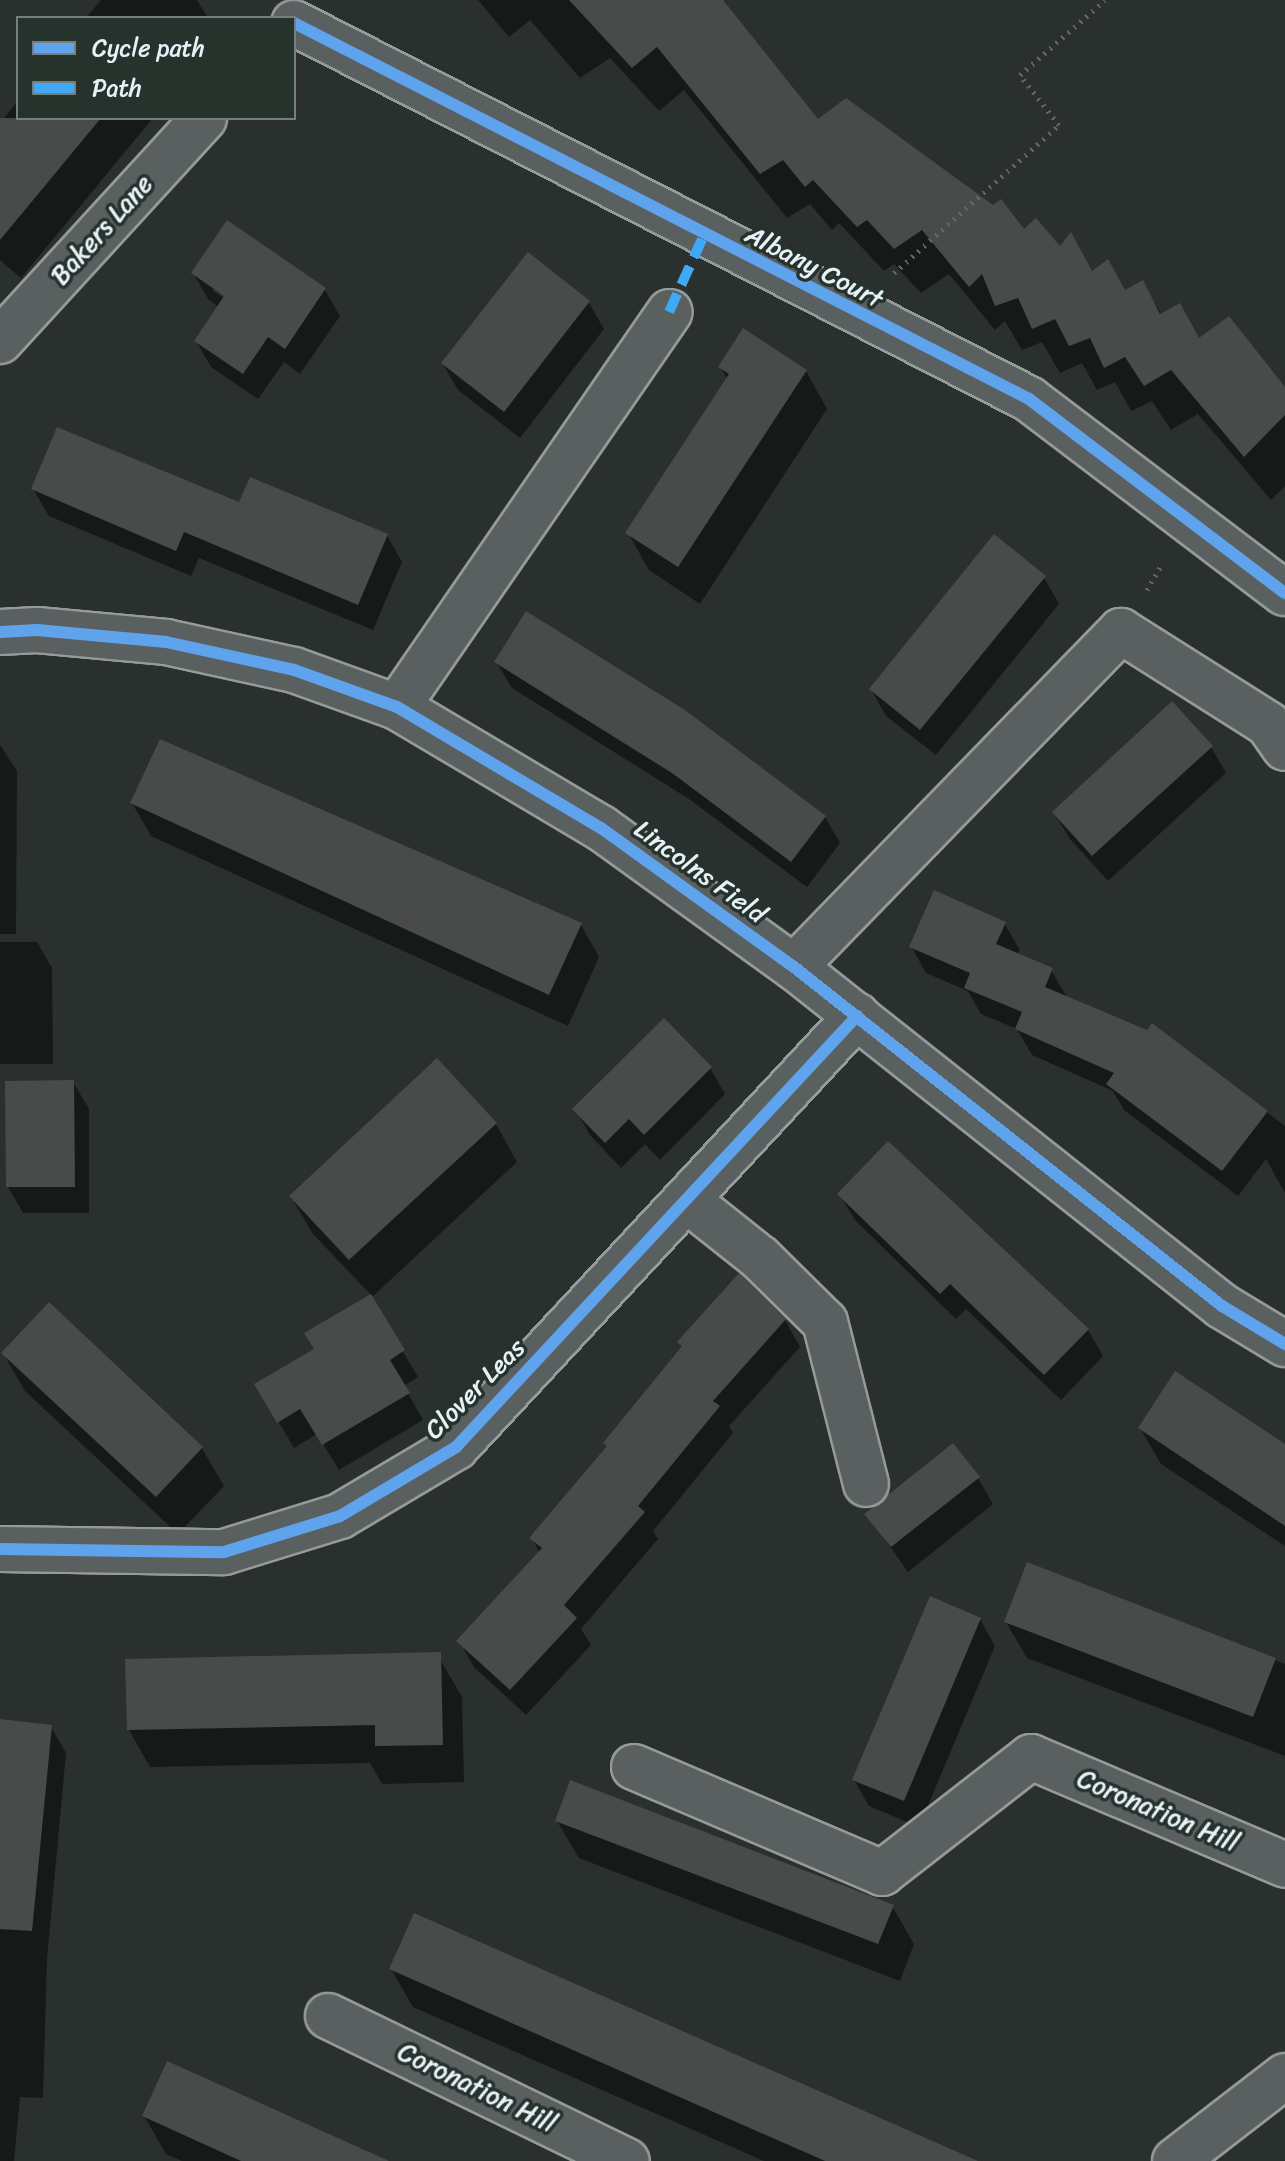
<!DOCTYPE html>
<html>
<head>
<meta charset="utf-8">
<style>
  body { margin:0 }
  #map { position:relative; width:1285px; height:2161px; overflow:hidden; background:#29302d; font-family:Sriracha,sans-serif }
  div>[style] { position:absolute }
  .shadow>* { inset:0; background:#0007 }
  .building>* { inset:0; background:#494b4a }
  .path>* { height:5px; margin-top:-2.5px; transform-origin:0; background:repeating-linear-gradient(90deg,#626665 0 2px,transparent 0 8px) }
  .roads { filter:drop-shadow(2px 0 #959a9a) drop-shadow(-2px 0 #959a9a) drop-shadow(0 2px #959a9a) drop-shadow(0 -2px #959a9a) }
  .minor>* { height:44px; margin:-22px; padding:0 22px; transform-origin:22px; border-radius:22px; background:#5a6060 }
  .quiet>* { height:10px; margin-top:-5px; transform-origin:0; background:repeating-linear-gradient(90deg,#3fa9f5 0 20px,transparent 0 30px) }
  .cycleway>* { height:12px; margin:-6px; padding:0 6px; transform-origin:6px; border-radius:6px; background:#60a3ed }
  span { translate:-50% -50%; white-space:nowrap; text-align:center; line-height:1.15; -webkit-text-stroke:7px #26332d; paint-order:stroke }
  .street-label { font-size:26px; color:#e8f1f8 }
  .legend { position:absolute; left:16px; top:16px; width:280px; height:104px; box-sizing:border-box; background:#26332d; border:2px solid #747f7e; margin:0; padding:10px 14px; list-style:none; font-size:24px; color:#e8f1f8 }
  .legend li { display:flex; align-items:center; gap:16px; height:40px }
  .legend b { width:40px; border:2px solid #747f7e }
</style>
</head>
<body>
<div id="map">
  <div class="shadow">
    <div style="clip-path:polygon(101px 0,197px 0,208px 18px,86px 18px)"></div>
    <div style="clip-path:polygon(478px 0,720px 0,818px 121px,1060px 249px,1125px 292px,1142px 282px,1162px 315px,1285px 390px,1285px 486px,1271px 500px,1198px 414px,1171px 430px,1152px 401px,1131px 411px,1115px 382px,1097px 390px,1082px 363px,1060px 373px,1042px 342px,1022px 350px,1005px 321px,995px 330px,949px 274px,921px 293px,894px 264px,884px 271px,839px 223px,832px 230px,810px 204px,787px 218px,684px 90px,659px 111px,610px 58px,580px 78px,530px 20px,509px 37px)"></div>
    <div style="clip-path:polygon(18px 101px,18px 118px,153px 118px,21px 278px,0 260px,0 123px)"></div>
    <div style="clip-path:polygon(evenodd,228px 223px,325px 290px,340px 316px,300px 374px,284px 362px,258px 399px,211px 367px,196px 341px,219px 307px,209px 300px,193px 273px,228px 223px,213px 286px,234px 300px,232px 303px,213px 291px,213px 286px)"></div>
    <div style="clip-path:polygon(528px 255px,589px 303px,604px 329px,520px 438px,458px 390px,443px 364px)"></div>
    <div style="clip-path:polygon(720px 367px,806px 371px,827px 409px,700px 604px,649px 570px,628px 533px,728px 380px)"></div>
    <div style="clip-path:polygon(33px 489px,240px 505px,387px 535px,402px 562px,373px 630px,199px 558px,191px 576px,49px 516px)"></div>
    <div style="clip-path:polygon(1044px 578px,1059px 604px,936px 755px,886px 716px,871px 689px)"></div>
    <div style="clip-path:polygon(496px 662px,825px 817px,840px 843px,807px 887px,689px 799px,512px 688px)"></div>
    <div style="clip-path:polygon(0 745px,17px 771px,16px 934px,0 934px)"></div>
    <div style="clip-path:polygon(1211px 747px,1226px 773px,1108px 881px,1070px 839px,1054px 813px)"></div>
    <div style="clip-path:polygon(132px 803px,581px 925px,599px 957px,568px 1026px,151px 836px)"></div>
    <div style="clip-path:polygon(1004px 923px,1020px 950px,1017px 955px,1051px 970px,1067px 997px,1147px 1033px,1152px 1026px,1285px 1126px,1285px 1193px,1266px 1159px,1238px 1196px,1124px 1110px,1113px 1091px,1032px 1055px,1017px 1029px,981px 1014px,968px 991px,926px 973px,911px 946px)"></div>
    <div style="clip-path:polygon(0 942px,37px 942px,52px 968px,53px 1064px,0 1064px)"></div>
    <div style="clip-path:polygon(710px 1068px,725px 1094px,660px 1160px,645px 1144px,621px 1168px,590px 1135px,575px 1109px)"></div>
    <div style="clip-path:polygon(73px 1082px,89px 1109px,89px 1213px,23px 1213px,8px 1187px)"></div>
    <div style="clip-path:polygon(496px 1124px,517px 1162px,371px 1298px,418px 1377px,404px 1386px,423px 1420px,339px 1470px,317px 1434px,294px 1448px,257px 1385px,316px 1350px,372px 1296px,313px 1234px,291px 1197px)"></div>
    <div style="clip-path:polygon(839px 1194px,1088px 1330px,1103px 1356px,1061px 1400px,966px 1309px,956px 1319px,855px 1220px)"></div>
    <div style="clip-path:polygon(785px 1320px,800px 1347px,729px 1426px,733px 1433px,653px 1531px,658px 1539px,581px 1629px,591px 1645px,526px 1715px,474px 1667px,459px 1641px,540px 1553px,532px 1538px)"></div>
    <div style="clip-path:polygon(3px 1353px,202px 1448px,224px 1486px,178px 1534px,25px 1391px)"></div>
    <div style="clip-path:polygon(1140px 1428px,1285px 1446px,1285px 1546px,1161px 1464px)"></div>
    <div style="clip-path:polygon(978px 1478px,993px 1504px,908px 1572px,867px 1514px)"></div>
    <div style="clip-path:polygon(1028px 1565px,1285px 1664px,1285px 1756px,1027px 1658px,1006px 1622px)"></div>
    <div style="clip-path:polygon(980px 1619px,995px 1646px,919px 1827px,869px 1806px,854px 1780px)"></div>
    <div style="clip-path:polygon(441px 1661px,462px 1697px,464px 1782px,382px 1784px,370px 1763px,150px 1767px,129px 1730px)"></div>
    <div style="clip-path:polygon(0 1721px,51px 1727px,66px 1753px,47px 1959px,43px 2098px,20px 2097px,14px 2161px,0 2161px)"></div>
    <div style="clip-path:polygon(557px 1821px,892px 1906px,914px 1944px,900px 1981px,579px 1858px)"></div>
    <div style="clip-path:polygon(391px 1969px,973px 2161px,764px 2161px,413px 2007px)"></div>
    <div style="clip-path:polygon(144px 2116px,384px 2161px,182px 2161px,166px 2154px)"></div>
  </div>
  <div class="building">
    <div style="clip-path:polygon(569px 0,723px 0,818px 119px,846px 98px,993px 205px,1001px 199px,1024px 229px,1036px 218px,1060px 246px,1071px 232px,1092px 271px,1108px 259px,1125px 290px,1143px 280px,1160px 314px,1180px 303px,1199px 338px,1229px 316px,1285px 387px,1285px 415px,1244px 457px,1171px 370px,1144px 386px,1125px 357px,1104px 368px,1090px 338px,1069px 346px,1055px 319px,1032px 329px,1018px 298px,995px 306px,982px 274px,969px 287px,922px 230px,894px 249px,867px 220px,857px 227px,813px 180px,805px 187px,783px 160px,760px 174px,657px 47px,632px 68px)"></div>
    <div style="clip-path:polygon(0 118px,101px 118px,0 240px)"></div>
    <div style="clip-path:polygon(227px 220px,326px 288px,285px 349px,268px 337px,243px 374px,194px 341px,224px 296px,191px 273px)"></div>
    <div style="clip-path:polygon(528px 252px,590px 301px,504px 412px,441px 363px)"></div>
    <div style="clip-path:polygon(743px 328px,807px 370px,678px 567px,625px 533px,729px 374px,718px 367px)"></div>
    <div style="clip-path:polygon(57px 427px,239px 502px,250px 477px,388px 534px,358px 605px,184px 532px,176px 551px,31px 489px)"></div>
    <div style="clip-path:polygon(994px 534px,1046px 576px,920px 730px,869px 689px)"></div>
    <div style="clip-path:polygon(526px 611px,685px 710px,826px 816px,791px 862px,672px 773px,494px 662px)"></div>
    <div style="clip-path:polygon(1172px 701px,1213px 746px,1092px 856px,1052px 812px)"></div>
    <div style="clip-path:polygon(160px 739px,582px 923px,549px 995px,130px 803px)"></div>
    <div style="clip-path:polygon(934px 890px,1006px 922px,996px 944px,1053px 968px,1045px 987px,1147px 1030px,1152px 1023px,1268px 1111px,1222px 1171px,1106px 1084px,1114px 1073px,1015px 1029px,1022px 1012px,964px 988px,970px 973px,909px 947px)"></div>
    <div style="clip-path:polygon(664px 1018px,712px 1067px,644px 1135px,629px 1119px,605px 1143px,572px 1109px)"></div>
    <div style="clip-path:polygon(437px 1058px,497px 1123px,349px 1260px,289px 1196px)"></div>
    <div style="clip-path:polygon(74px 1080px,75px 1187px,6px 1187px,5px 1081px)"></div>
    <div style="clip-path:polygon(888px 1141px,1089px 1329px,1044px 1375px,950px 1284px,940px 1294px,837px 1194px)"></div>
    <div style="clip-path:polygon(739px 1273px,786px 1319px,713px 1401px,720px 1406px,638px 1506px,645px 1512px,564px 1605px,577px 1618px,510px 1690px,456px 1641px,542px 1548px,529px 1538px,607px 1446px,603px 1443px,682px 1346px,677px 1342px)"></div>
    <div style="clip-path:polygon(371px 1294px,405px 1350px,390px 1360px,410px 1393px,322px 1445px,300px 1409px,277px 1423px,254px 1384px,314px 1349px,304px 1333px)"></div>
    <div style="clip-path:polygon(49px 1302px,203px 1447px,156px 1497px,1px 1353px)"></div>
    <div style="clip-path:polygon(1175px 1371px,1285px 1444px,1285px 1526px,1138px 1428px)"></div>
    <div style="clip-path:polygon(953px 1443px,980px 1477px,891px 1547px,864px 1514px)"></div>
    <div style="clip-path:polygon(1027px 1562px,1276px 1658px,1253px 1717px,1004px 1622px)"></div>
    <div style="clip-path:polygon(930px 1596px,981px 1618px,904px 1801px,852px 1780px)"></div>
    <div style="clip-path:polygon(441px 1652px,443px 1745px,375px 1746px,375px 1725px,127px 1730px,125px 1659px)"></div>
    <div style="clip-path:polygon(0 1719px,52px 1725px,32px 1931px,0 1929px)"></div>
    <div style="clip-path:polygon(570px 1780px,894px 1905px,878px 1944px,555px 1821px)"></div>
    <div style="clip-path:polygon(414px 1913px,978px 2161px,825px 2161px,389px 1969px)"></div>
    <div style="clip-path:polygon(167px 2061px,389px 2161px,241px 2161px,142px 2116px)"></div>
  </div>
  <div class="path">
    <div style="left:894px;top:273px;width:222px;rotate:-41.9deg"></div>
    <div style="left:1059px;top:125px;width:63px;rotate:-128deg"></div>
    <div style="left:1020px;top:75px;width:113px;rotate:-41.4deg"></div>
    <div style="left:1147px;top:590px;width:30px;rotate:-60deg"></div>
  </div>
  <div class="roads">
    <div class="minor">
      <div style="left:294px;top:23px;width:826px;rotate:27.09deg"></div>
      <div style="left:1029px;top:399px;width:321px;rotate:37.2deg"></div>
      <div style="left:0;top:341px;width:302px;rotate:-47.5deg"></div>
      <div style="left:0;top:632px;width:37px;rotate:-3deg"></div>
      <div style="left:37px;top:630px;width:130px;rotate:5.3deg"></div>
      <div style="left:166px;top:642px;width:131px;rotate:12.3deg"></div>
      <div style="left:294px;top:670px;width:109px;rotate:19.8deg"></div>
      <div style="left:397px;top:707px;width:237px;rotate:30.7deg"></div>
      <div style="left:601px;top:828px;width:238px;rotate:35.8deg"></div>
      <div style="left:794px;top:967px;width:546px;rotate:38.38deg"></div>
      <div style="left:1222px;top:1306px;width:74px;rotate:31.1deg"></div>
      <div style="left:397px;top:707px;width:480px;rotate:-55.4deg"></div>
      <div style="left:794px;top:967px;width:469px;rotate:-45.8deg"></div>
      <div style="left:1121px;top:631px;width:174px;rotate:32.3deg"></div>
      <div style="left:1268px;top:724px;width:29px;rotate:55deg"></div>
      <div style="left:687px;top:1200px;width:93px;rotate:38.5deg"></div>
      <div style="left:760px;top:1258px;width:91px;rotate:44.6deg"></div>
      <div style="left:825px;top:1322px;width:167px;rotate:75.8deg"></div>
      <div style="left:0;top:1549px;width:224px;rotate:0.8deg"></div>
      <div style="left:224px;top:1552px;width:121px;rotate:-17.2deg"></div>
      <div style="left:340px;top:1516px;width:135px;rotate:-30.7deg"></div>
      <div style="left:456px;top:1447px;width:589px;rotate:-47.07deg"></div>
      <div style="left:634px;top:1767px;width:270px;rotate:23.1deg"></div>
      <div style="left:882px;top:1873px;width:189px;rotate:-37.9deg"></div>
      <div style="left:1031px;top:1757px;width:276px;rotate:23deg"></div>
      <div style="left:328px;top:2016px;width:332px;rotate:25.9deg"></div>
      <div style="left:1175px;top:2161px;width:139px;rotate:-37.7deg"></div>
    </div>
  </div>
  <div class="quiet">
    <div style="left:669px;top:312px;width:85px;rotate:-65.6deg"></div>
  </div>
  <div class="cycleway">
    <div style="left:294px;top:23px;width:826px;rotate:27.09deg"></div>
    <div style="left:1029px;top:399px;width:321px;rotate:37.2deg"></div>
    <div style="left:0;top:632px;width:37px;rotate:-3deg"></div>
    <div style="left:37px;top:630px;width:130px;rotate:5.3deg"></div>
    <div style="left:166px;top:642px;width:131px;rotate:12.3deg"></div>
    <div style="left:294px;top:670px;width:109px;rotate:19.8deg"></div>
    <div style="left:397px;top:707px;width:237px;rotate:30.7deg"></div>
    <div style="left:601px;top:828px;width:238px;rotate:35.8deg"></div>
    <div style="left:794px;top:967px;width:546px;rotate:38.38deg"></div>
    <div style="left:1222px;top:1306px;width:74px;rotate:31.1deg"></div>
    <div style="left:0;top:1549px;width:224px;rotate:0.8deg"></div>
    <div style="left:224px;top:1552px;width:121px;rotate:-17.2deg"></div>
    <div style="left:340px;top:1516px;width:135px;rotate:-30.7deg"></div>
    <div style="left:456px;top:1447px;width:589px;rotate:-47.07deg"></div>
  </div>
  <div class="street-label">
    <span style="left:102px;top:230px;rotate:-48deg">Bakers Lane</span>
    <span style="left:814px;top:267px;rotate:27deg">Albany Court</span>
    <span style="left:700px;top:872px;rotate:36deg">Lincolns Field</span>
    <span style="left:475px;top:1389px;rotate:-45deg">Clover Leas</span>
    <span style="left:1158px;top:1811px;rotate:23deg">Coronation Hill</span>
    <span style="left:477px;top:2088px;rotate:26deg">Coronation Hill</span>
  </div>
  <ul class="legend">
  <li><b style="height:10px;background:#60a3ed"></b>Cycle path</li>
  <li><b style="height:10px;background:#3fa9f5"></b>Path</li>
  </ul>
</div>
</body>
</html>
